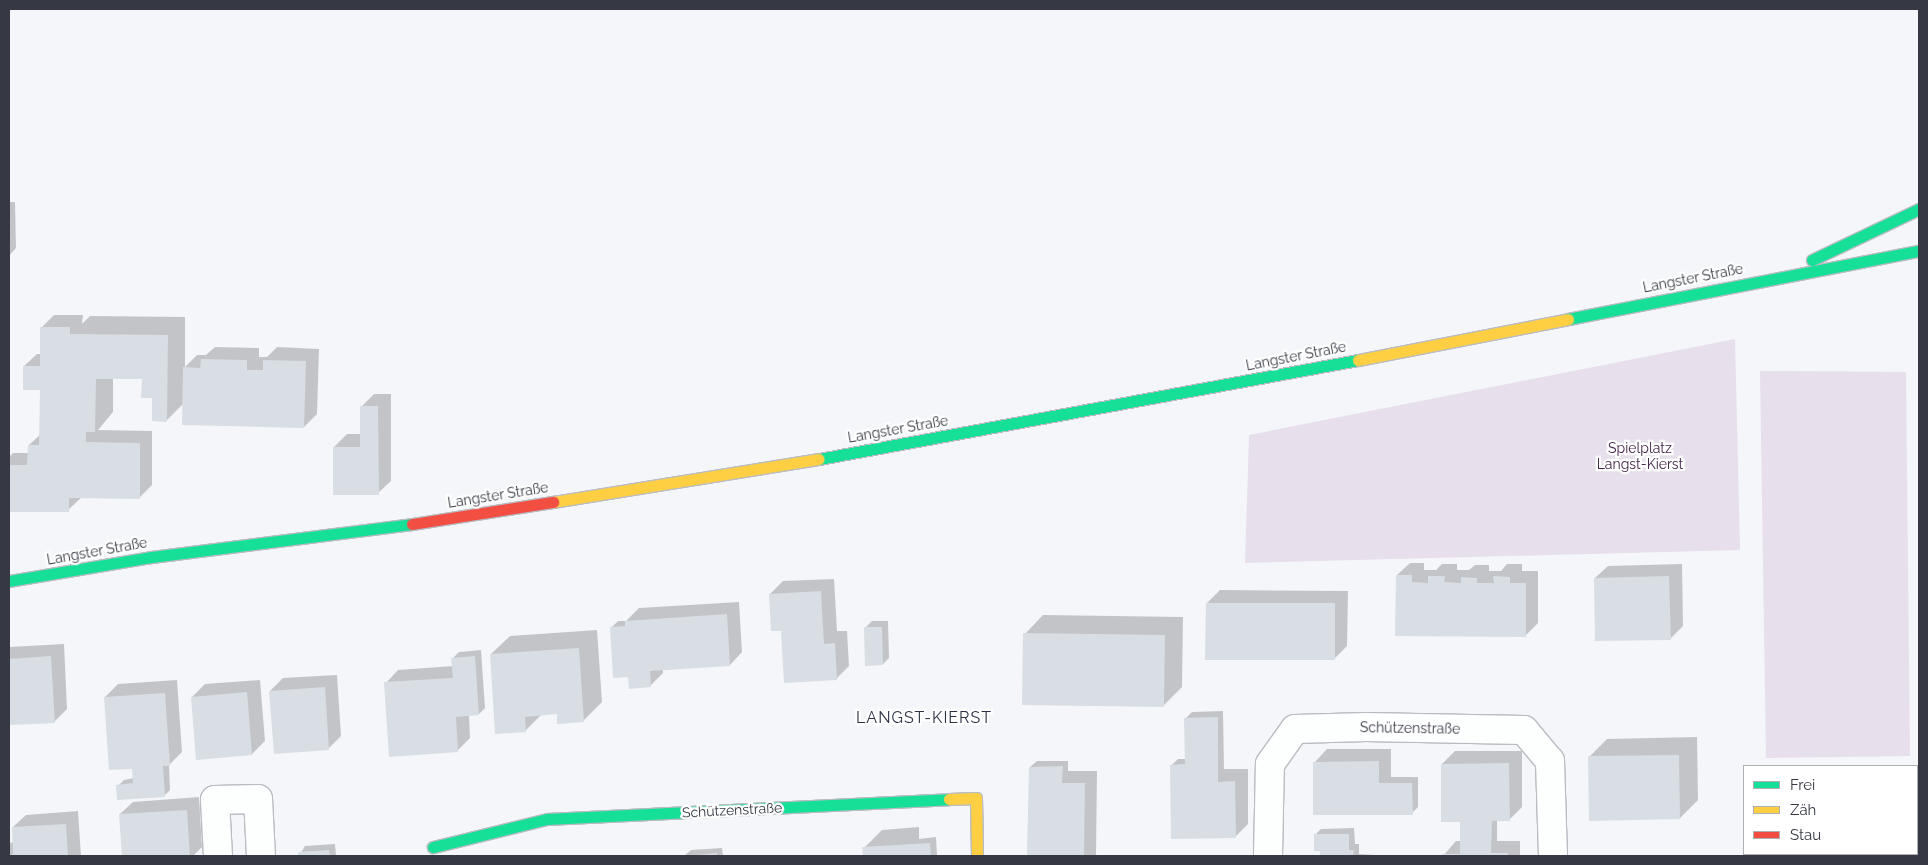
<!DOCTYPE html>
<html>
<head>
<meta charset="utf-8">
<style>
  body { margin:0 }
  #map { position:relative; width:1928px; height:865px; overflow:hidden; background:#f4f6f9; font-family:Raleway,sans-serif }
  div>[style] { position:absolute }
  .green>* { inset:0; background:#e7dfeb }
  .shadow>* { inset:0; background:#0003 }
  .building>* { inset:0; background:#d8dee4 }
  .roads { filter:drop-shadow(1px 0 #b9bcc2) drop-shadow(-1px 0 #b9bcc2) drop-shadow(0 1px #b9bcc2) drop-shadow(0 -1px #b9bcc2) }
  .lane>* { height:19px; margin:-9.5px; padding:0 9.5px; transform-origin:9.5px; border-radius:9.5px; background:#fdfefe }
  .street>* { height:28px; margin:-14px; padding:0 14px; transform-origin:14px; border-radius:14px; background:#fdfefe }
  .fast>* { height:11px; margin:-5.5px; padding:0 5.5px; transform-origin:5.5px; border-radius:5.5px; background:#16e098 }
  .slow>* { height:11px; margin:-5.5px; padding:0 5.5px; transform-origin:5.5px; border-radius:5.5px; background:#ffcf43 }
  .jam>* { height:11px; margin:-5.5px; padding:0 5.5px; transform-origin:5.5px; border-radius:5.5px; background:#f24e42 }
  span { translate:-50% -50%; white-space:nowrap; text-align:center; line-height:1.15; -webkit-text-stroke:4.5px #fff; paint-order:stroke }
  .street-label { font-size:14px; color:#363944 }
  .park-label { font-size:14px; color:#432449 }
  .quarter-label { font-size:16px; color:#2a3245; letter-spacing:1px }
  .frame { position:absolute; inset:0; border:10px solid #363944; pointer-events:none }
  .legend { position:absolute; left:1743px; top:765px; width:175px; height:90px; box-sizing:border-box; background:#fff; border:1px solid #afb0b4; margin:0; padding:6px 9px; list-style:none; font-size:15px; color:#363944 }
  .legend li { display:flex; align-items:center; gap:10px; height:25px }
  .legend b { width:25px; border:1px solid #afb0b4 }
</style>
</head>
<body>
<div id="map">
  <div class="green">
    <div style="clip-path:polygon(1735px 339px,1740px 550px,1245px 563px,1249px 435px)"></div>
    <div style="clip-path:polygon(1760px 371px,1906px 372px,1910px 756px,1766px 758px)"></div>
  </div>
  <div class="shadow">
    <div style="clip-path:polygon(9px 9px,10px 49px,9px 51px)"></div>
    <div style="clip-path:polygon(9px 202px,15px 202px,16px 248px,9px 256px)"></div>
    <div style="clip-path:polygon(54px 315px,83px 315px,82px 324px,90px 316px,185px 317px,185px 367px,197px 355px,206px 355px,215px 347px,259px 348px,259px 357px,267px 357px,277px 347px,319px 349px,317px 414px,304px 427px,183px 404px,166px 421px,143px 378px,113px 378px,113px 412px,98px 430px,152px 431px,152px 485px,139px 498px,82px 497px,68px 510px,9px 510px,9px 457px,13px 453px,29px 453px,29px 445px,41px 434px,41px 389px,24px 366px,37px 354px,41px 354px,41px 328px)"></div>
    <div style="clip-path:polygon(374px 394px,391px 394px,391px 481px,378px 493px,334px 447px,347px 434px,361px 434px,361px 407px)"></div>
    <div style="clip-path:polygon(1410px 563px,1424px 563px,1424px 570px,1436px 570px,1442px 564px,1457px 564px,1457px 570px,1469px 570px,1475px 565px,1489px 565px,1489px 571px,1501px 571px,1507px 564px,1522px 564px,1522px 571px,1538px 571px,1538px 623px,1525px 636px,1397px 575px)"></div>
    <div style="clip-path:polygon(1682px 564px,1683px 626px,1671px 638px,1595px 578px,1608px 566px)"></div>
    <div style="clip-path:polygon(834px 579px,837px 631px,847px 631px,849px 666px,836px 679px,770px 594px,783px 581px)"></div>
    <div style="clip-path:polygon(1220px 590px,1348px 591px,1347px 646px,1334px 659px,1207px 603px)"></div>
    <div style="clip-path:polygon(739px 602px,742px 652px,730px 665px,663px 669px,663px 673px,650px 686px,629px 676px,611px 628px,618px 621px,626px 621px,639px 608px)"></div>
    <div style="clip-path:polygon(1043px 615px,1183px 617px,1182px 687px,1163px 706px,1025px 634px)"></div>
    <div style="clip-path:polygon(872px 621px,888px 621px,889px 658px,883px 664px,865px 628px)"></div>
    <div style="clip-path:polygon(597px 630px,602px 702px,583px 721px,558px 713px,542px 714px,525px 731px,491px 654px,510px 636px)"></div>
    <div style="clip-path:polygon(64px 644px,67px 709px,54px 722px,9px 724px,9px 647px)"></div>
    <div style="clip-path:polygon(481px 650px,485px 708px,479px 714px,469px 715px,470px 738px,457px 751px,386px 683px,398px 670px,453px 666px,453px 658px,459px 652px)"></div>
    <div style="clip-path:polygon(337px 675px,341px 736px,328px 749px,270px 691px,283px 678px)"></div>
    <div style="clip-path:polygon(177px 680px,182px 752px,169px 765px,170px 790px,164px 796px,118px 786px,124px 780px,134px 778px,133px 769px,105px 697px,118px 684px)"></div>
    <div style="clip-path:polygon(260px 680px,265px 741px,252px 754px,192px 697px,205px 684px)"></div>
    <div style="clip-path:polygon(1223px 711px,1224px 769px,1248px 769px,1248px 824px,1235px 837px,1171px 766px,1178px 759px,1186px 759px,1186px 718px,1192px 712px)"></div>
    <div style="clip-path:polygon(1697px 737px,1698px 800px,1680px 818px,1589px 757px,1607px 739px)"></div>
    <div style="clip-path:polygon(1327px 749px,1391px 749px,1391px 777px,1418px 777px,1418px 807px,1412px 813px,1315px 762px)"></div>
    <div style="clip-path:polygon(1455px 751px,1522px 751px,1522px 807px,1509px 820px,1497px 820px,1497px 841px,1520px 841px,1520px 856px,1443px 856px,1456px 841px,1461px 841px,1461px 821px,1442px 764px)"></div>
    <div style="clip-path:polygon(1037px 761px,1068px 761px,1068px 771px,1097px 771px,1096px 856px,1028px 856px,1030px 767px)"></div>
    <div style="clip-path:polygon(199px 797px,202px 847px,193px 856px,123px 856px,120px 814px,133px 802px)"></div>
    <div style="clip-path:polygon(78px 811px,81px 856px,9px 856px,9px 843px,14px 842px,13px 827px,26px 815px)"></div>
    <div style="clip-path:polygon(919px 827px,919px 839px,936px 837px,937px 855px,953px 856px,864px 856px,864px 848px,882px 830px)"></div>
    <div style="clip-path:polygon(1354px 828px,1355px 844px,1359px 844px,1359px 854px,1392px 856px,1321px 856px,1315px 835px,1321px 829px)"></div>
    <div style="clip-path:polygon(335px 844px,336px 856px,299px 856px,305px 846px)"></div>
    <div style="clip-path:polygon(722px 848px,723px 856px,684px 856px,691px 850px)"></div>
  </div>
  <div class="building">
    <div style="clip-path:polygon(40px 327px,70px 327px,70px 334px,168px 335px,167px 422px,152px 421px,152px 398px,141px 398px,142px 379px,96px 379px,95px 432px,86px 432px,86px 442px,140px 443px,140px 499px,69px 498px,69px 512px,9px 512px,9px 465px,27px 465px,28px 445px,39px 445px,40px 390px,23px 390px,23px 366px,40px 366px)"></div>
    <div style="clip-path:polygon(201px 359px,247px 360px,247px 370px,263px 370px,263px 360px,306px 361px,304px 428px,182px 425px,183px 367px,200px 368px)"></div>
    <div style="clip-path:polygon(360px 406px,378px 406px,379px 495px,333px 495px,333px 447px,360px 447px)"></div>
    <div style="clip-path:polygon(1396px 575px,1412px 575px,1412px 582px,1428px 583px,1428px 576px,1445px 576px,1444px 582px,1461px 583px,1461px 577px,1477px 578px,1477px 583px,1494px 583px,1493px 576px,1510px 577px,1510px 583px,1526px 583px,1526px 637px,1395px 636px)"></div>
    <div style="clip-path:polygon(1669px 576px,1671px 640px,1595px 641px,1594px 578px)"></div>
    <div style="clip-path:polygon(821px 591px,824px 644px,835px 643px,837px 680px,784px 683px,781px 631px,771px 631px,769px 594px)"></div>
    <div style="clip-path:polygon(1206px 603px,1335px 603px,1335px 660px,1205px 660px)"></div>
    <div style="clip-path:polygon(727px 614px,730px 666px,650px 671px,651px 687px,629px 689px,628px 677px,613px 678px,610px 627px,625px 626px,625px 621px)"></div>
    <div style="clip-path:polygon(864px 627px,882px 627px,883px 665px,865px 666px)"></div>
    <div style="clip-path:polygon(1023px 633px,1165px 635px,1164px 707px,1022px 705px)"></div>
    <div style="clip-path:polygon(579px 648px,584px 722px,557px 724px,557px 714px,525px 717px,526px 732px,495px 734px,490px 654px)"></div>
    <div style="clip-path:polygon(51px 656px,55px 723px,9px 725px,9px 659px)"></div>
    <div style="clip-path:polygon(475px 656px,479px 715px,456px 717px,458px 752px,389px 757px,384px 682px,453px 678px,451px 658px)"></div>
    <div style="clip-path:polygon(325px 687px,329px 750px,274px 754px,269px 691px)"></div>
    <div style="clip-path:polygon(247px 692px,252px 755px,196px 760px,191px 697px)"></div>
    <div style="clip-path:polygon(165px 693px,170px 766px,163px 766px,165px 797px,117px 800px,116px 785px,133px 783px,132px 769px,109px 770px,104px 697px)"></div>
    <div style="clip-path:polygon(1218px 717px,1218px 782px,1235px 781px,1236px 838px,1171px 839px,1170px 765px,1185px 764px,1184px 718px)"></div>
    <div style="clip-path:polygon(1679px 755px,1680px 819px,1589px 821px,1588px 756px)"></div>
    <div style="clip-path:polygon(1379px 761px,1379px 783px,1412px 783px,1413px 815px,1313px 815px,1313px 762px)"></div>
    <div style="clip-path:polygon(1509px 763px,1510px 821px,1492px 821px,1491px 853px,1508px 853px,1508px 856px,1442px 856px,1442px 854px,1460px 854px,1460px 822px,1441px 822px,1441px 764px)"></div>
    <div style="clip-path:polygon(1063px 766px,1062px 783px,1085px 783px,1084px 856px,1027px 856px,1029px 767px)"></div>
    <div style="clip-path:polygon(187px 810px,190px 856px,122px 856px,119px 814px)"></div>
    <div style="clip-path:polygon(66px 824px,68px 856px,9px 856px,13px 854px,12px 827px)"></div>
    <div style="clip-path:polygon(1314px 834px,1349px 834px,1349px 850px,1354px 850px,1353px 856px,1320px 856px,1320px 851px,1314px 851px)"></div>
    <div style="clip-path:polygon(930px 843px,931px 856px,863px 856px,862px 847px)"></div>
    <div style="clip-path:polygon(329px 850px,330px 856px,298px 856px,298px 852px)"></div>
    <div style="clip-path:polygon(717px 853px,717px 856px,697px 856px,697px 855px)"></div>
  </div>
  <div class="roads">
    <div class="lane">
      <div style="left:1917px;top:818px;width:2px"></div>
      <div style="left:1800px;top:856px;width:2px;rotate:-90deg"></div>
    </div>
    <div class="street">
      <div style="left:218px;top:856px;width:56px;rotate:-93.1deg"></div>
      <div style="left:215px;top:800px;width:43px;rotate:-1.3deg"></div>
      <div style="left:258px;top:799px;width:57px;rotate:87deg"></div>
      <div style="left:1268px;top:856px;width:92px;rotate:-88.8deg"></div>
      <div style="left:1270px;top:764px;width:43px;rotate:-54.5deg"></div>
      <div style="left:1295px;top:729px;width:71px;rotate:-1.6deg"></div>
      <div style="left:1366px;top:727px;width:158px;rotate:1.1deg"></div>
      <div style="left:1524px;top:730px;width:40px;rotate:50deg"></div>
      <div style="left:1550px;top:761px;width:95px;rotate:88.2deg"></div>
    </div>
    <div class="fast">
      <div style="left:1812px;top:260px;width:119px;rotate:-25.5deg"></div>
      <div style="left:1568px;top:319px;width:358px;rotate:-11deg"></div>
      <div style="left:819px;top:459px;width:548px;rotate:-10.41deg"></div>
      <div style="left:9px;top:581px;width:144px;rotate:-9.6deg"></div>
      <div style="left:151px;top:557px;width:263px;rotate:-7.2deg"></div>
      <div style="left:433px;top:847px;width:117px;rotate:-13.8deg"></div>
      <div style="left:547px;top:819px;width:402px;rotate:-2.8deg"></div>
    </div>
    <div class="slow">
      <div style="left:1358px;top:360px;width:214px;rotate:-11deg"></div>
      <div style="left:553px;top:502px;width:269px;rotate:-9.2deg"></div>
      <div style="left:949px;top:799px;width:27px;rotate:-2deg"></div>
      <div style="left:976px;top:798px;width:58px;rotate:89deg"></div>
    </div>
    <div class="jam">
      <div style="left:412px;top:524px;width:143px;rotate:-8.9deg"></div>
    </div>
  </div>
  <div class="street-label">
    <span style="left:1693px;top:278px;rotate:-11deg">Langster Straße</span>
    <span style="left:1296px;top:356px;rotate:-11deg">Langster Straße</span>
    <span style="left:898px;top:429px;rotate:-10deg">Langster Straße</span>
    <span style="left:498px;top:495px;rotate:-9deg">Langster Straße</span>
    <span style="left:97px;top:551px;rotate:-10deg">Langster Straße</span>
    <span style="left:1410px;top:728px;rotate:1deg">Schützenstraße</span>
    <span style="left:732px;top:810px;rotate:-3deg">Schützenstraße</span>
  </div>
  <div class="park-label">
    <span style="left:1640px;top:456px">Spielplatz<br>Langst-Kierst</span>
  </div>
  <div class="quarter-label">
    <span style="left:924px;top:718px">LANGST-KIERST</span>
  </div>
  <div class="frame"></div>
  <ul class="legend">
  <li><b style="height:6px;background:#16e098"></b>Frei</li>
  <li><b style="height:6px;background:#ffcf43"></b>Zäh</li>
  <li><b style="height:6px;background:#f24e42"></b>Stau</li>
  </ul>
</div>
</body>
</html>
